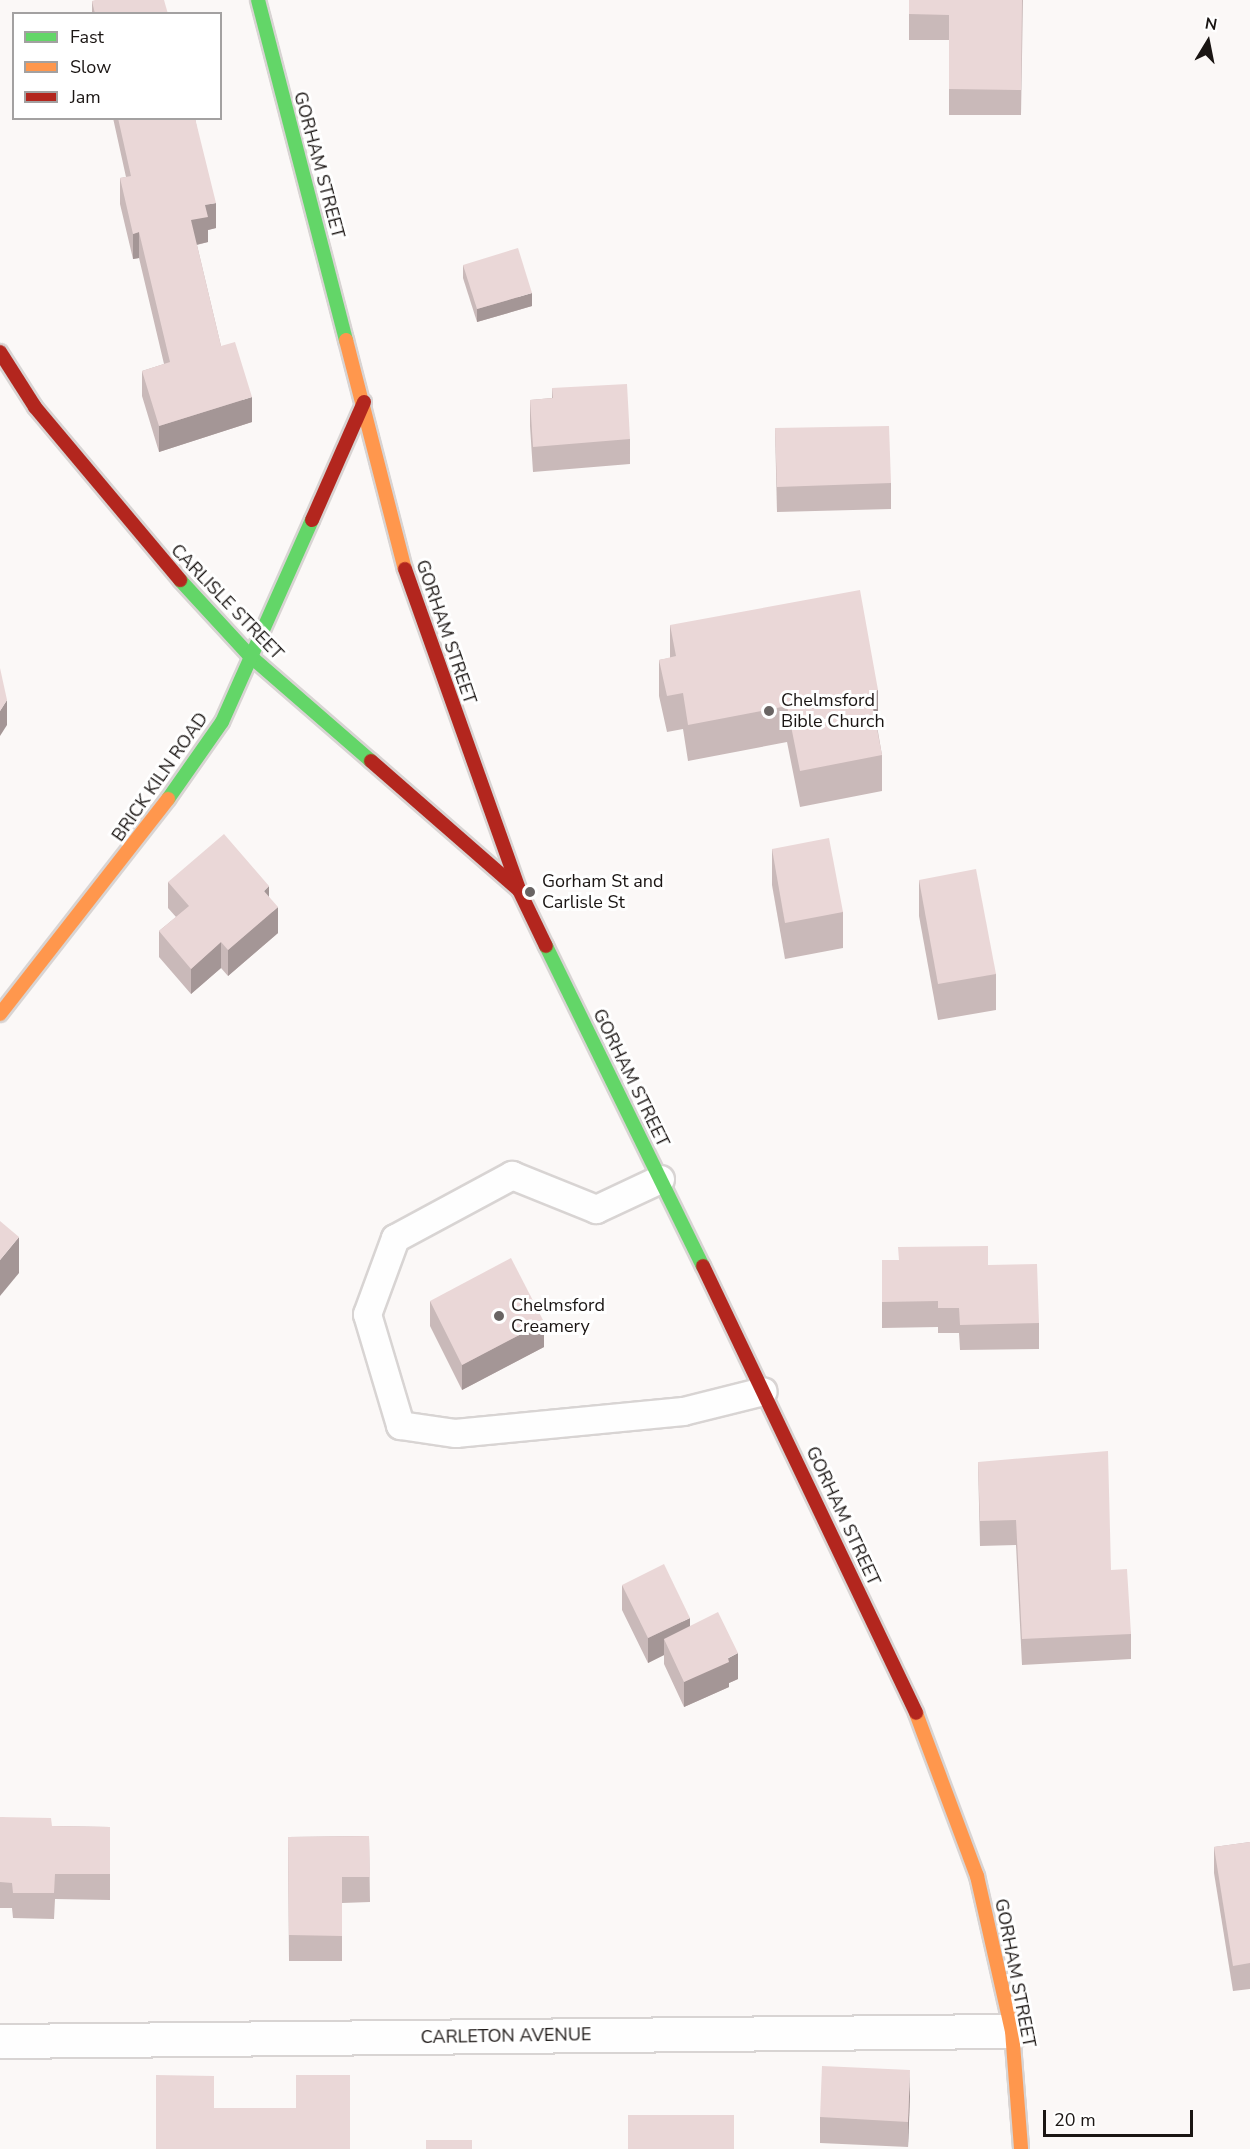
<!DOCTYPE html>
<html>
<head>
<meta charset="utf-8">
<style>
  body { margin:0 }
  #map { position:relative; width:1250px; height:2149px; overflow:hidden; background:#fbf8f7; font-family:"Nunito Sans",sans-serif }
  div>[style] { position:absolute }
  .roads { filter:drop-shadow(2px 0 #d8d4d3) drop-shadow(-2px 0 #d8d4d3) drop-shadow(0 2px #d8d4d3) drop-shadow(0 -2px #d8d4d3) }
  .lane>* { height:27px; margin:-13.5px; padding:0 13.5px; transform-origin:13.5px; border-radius:13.5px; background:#fefefe }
  .street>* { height:33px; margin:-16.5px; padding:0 16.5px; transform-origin:16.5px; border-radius:16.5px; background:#fefefe }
  .fast>* { height:14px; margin:-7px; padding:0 7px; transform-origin:7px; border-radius:7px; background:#63d668 }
  .slow>* { height:14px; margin:-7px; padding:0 7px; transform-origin:7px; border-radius:7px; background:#ff974d }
  .jam>* { height:14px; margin:-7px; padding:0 7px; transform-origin:7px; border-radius:7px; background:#b3261e }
  .wall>* { inset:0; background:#c9b9b9 }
  .shaded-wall>* { inset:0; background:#a49696 }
  .building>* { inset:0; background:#ead7d7 }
  .dots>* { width:16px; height:16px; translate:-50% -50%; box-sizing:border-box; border:3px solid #fff; border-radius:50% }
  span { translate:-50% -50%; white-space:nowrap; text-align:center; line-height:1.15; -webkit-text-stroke:6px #fff; paint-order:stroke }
  .street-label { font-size:18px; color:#1a1513 }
  .poi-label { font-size:18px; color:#1a1513 }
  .left { translate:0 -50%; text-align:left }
  .legend { position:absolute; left:12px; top:12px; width:210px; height:108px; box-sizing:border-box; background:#fff; border:2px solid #a3a1a1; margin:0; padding:8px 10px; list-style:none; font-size:18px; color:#1a1513 }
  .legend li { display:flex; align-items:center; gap:12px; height:30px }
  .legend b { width:30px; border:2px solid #a3a1a1 }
  .north { position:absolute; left:1178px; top:12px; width:60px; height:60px; -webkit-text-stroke:4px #fff; paint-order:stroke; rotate:10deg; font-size:16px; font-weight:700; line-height:24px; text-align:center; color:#1a1513 }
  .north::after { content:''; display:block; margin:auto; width:21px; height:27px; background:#1a1513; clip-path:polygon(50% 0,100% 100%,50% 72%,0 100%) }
  .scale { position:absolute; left:1043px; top:2110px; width:150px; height:27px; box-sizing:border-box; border:3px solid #1a1513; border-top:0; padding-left:8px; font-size:18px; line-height:21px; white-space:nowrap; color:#1a1513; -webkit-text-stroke:4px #fff; paint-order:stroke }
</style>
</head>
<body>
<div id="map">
  <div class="roads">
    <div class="lane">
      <div style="left:660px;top:1179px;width:71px;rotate:154.9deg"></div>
      <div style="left:596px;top:1209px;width:91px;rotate:-158deg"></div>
      <div style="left:512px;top:1175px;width:133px;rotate:151.7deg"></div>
      <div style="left:395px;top:1238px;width:81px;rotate:110.2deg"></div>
      <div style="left:367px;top:1314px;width:116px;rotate:73.4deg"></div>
      <div style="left:400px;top:1425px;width:56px;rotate:8.3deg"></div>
      <div style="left:455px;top:1433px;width:229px;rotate:-5.5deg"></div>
      <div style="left:683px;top:1411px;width:82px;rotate:-14deg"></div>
    </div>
    <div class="street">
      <div style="left:0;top:2041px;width:1012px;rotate:-0.57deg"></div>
    </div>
    <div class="fast">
      <div style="left:258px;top:0;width:351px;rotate:75.5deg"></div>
      <div style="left:180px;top:580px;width:102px;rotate:47.4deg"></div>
      <div style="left:249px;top:655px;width:162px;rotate:41deg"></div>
      <div style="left:168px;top:799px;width:94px;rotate:-55deg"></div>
      <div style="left:222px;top:722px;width:221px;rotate:-66deg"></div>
      <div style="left:546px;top:946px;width:356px;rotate:63.9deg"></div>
    </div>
    <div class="slow">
      <div style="left:346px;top:340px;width:236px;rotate:75.6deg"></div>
      <div style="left:0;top:1014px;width:273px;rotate:-52deg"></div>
      <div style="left:916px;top:1713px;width:174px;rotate:69.5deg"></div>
      <div style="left:977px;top:1876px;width:159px;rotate:77.3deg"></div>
      <div style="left:1012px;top:2031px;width:118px;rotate:85.6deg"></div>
    </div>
    <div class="jam">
      <div style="left:0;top:352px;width:65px;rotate:57.5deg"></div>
      <div style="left:35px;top:407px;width:226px;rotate:50deg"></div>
      <div style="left:312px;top:520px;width:129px;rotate:-66.2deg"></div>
      <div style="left:405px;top:569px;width:341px;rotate:70.4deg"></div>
      <div style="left:519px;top:890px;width:62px;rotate:64.3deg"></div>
      <div style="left:371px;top:761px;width:196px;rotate:41.1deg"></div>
      <div style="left:703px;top:1266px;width:495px;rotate:64.5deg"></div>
    </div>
  </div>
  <div class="wall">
    <div style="clip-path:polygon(909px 0,1023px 0,1021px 115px,949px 115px,949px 40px,909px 40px)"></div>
    <div style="clip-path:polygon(92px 1px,168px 14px,92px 14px)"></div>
    <div style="clip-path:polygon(113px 118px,195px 118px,216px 228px,208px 230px,208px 242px,197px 245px,221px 346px,252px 422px,159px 452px,142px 396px,142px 371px,164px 364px,139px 258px,133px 259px,120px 204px,120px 178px,126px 177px)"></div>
    <div style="clip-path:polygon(463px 265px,532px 306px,477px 322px,463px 278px)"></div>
    <div style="clip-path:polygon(552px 388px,630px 439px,630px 464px,533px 472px,530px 426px,530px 400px,552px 398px)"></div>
    <div style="clip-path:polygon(775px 428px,891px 483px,891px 509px,777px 512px)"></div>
    <div style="clip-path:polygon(670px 625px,878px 726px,877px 726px,882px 755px,882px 791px,800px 807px,787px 742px,688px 761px,683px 729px,667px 732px,659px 696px,659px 660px,670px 658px)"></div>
    <div style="clip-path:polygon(772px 849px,843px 912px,843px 948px,785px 959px,772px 885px)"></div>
    <div style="clip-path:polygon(919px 880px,996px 974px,996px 1010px,938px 1020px,919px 916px)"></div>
    <div style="clip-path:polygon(168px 882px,269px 897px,278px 933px,228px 976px,221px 968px,191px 994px,159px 957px,159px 931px,176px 917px,168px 908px)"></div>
    <div style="clip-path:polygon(882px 1260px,988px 1265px,1039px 1323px,1039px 1349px,960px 1350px,959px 1333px,938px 1333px,938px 1327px,882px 1328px)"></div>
    <div style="clip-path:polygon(430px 1301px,544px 1347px,462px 1390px,430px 1326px)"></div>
    <div style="clip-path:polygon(978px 1462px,1111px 1570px,1131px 1634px,1131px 1659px,1022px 1665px,1016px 1545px,980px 1546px)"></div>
    <div style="clip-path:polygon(622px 1585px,690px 1626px,738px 1679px,729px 1683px,729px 1687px,684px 1707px,664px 1664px,664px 1655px,648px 1663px,622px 1610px)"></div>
    <div style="clip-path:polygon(0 1817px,52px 1826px,110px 1827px,110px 1900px,55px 1899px,54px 1919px,13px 1918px,12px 1908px,0 1908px)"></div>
    <div style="clip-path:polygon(369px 1836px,370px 1902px,342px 1903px,342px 1961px,289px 1961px,288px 1837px)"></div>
    <div style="clip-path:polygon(1250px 1842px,1250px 1989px,1233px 1991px,1214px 1873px,1214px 1847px)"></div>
    <div style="clip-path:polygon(910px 2095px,908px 2147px,820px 2143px,820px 2117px)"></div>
  </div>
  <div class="shaded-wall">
    <div style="clip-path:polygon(216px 203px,216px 228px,208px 230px,208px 242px,191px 246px,191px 220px,205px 205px)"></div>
    <div style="clip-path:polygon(139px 232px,139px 258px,133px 259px,133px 234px)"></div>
    <div style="clip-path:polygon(532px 293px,532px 306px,477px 322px,477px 309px)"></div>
    <div style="clip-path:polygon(252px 397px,252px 422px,159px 452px,159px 426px)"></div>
    <div style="clip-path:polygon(878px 690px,878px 726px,870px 728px,870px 692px)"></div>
    <div style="clip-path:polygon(7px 700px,7px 725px,0 736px,0 711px)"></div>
    <div style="clip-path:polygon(269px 886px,269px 912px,264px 891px)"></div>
    <div style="clip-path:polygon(278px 907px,278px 933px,228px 976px,228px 950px)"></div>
    <div style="clip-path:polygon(221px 942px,221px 968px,191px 994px,191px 969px)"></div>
    <div style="clip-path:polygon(19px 1237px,19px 1273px,0 1296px,0 1260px)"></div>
    <div style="clip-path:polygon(544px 1322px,544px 1347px,462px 1390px,462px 1365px)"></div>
    <div style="clip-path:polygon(690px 1618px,690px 1643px,664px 1639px,664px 1655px,648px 1663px,648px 1638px)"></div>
    <div style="clip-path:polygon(738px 1653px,738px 1679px,729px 1683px,729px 1687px,684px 1707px,684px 1682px)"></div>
    <div style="clip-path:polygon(910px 2070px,910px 2095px,908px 2147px,908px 2122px)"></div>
  </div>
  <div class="building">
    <div style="clip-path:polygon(95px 0,164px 0,168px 14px,95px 14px,92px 1px)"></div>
    <div style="clip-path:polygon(909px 0,1022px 0,1021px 90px,949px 89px,949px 15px,909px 14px)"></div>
    <div style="clip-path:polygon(118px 118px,195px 118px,216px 203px,205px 205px,208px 217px,191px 220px,221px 346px,235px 342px,252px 397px,159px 426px,142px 371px,170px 362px,139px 232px,133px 234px,120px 178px,131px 176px)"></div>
    <div style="clip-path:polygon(518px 248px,532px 293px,477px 309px,463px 265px)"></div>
    <div style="clip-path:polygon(627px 384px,630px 439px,533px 447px,530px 400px,553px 398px,552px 388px)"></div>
    <div style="clip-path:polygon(889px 426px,891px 483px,777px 487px,775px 428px)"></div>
    <div style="clip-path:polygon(860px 590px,878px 690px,870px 692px,882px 755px,800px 771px,787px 706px,688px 725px,683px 693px,667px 696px,659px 660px,676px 656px,670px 625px)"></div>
    <div style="clip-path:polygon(0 668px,7px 700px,0 711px)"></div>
    <div style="clip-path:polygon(224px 834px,269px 886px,264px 891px,278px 907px,228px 950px,221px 942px,191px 969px,159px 931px,189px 906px,168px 882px)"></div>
    <div style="clip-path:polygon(829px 838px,843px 912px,785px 923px,772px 849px)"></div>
    <div style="clip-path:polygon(976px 869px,996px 974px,938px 984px,919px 880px)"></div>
    <div style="clip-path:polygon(0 1221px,19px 1237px,0 1260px)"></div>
    <div style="clip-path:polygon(988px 1246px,988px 1265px,1037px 1264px,1039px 1323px,960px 1325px,959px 1308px,938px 1308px,938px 1301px,882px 1302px,882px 1260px,899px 1260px,898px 1247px)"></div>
    <div style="clip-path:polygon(511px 1258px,544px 1322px,462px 1365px,430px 1301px)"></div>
    <div style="clip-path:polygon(1108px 1451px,1111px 1570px,1127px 1569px,1131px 1634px,1022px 1639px,1016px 1520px,980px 1521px,978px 1462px)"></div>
    <div style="clip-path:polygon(664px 1564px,690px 1618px,648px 1638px,622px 1585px)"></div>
    <div style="clip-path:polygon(718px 1612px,738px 1653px,728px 1658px,729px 1662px,684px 1682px,664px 1639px)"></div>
    <div style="clip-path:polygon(0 1817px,51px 1818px,52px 1826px,110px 1827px,110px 1874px,55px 1874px,54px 1893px,13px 1893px,12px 1883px,0 1882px)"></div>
    <div style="clip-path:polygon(369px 1836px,370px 1877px,342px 1877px,342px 1936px,289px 1935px,288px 1837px)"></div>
    <div style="clip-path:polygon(1250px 1842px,1250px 1963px,1233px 1966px,1214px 1847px)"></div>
    <div style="clip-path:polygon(822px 2066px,910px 2070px,908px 2122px,820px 2117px)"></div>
    <div style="clip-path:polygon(156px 2075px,214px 2076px,214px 2108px,296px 2108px,296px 2075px,350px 2075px,350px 2149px,156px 2149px)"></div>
    <div style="clip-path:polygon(628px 2115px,734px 2115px,734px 2149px,628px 2149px)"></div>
    <div style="clip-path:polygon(426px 2140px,472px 2140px,472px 2149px,426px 2149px)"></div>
  </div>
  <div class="dots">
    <div style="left:769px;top:711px;background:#696463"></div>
    <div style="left:530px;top:892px;background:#696463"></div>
    <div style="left:499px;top:1316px;background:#696463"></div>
  </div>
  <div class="street-label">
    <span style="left:319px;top:165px;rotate:75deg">GORHAM STREET</span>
    <span style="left:227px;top:602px;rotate:46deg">CARLISLE STREET</span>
    <span style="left:446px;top:632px;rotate:71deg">GORHAM STREET</span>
    <span style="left:160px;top:777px;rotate:-55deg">BRICK KILN ROAD</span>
    <span style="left:631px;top:1078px;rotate:64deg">GORHAM STREET</span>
    <span style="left:843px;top:1516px;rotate:65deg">GORHAM STREET</span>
    <span style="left:1015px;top:1973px;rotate:79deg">GORHAM STREET</span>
    <span style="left:506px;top:2036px;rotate:-1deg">CARLETON AVENUE</span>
  </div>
  <div class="poi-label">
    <span class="left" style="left:781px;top:711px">Chelmsford<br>Bible Church</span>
    <span class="left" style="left:542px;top:892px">Gorham St and<br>Carlisle St</span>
    <span class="left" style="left:511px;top:1316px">Chelmsford<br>Creamery</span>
  </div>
  <ul class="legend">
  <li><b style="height:8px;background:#63d668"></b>Fast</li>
  <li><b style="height:8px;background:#ff974d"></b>Slow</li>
  <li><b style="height:8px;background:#b3261e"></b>Jam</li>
  </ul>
  <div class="north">N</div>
  <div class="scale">20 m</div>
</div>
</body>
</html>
